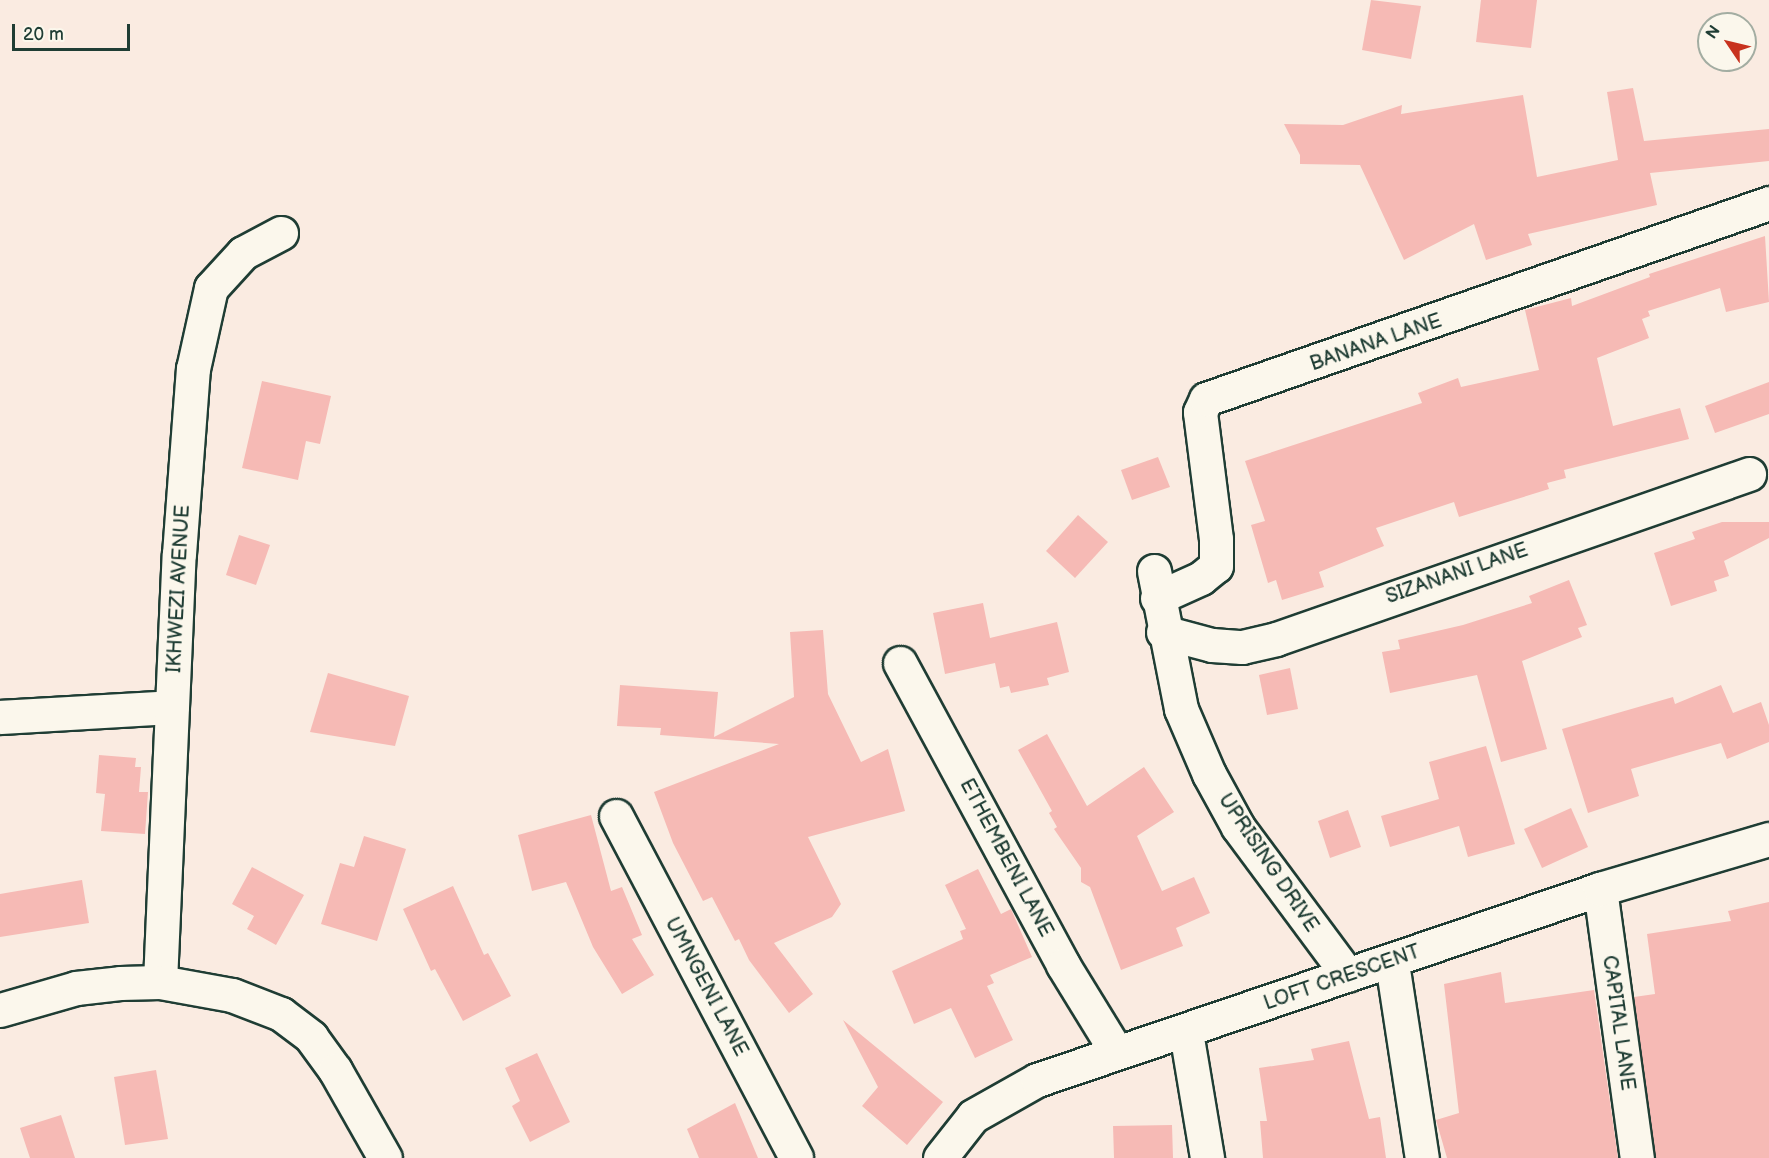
<!DOCTYPE html>
<html>
<head>
<meta charset="utf-8">
<style>
  body { margin:0 }
  #map { position:relative; width:1769px; height:1158px; overflow:hidden; background:#faebe1; font-family:"Balsamiq Sans",sans-serif }
  div>[style] { position:absolute }
  .building>* { inset:0; background:#f6bab5 }
  .roads { filter:drop-shadow(2px 0 #1f3d34) drop-shadow(-2px 0 #1f3d34) drop-shadow(0 2px #1f3d34) drop-shadow(0 -2px #1f3d34) }
  .street>* { height:33px; margin:-16.5px; padding:0 16.5px; transform-origin:16.5px; border-radius:16.5px; background:#fbf7ec }
  span { translate:-50% -50%; white-space:nowrap; text-align:center; line-height:1.15; -webkit-text-stroke:4.5px #fbf7ec; paint-order:stroke }
  .street-label { font-size:20px; color:#1f3d34 }
  .north { position:absolute; left:1697px; top:12px; width:60px; height:60px; box-sizing:border-box; background:#fbf7ec; border:2px solid #a3ada2; border-radius:50%; rotate:305deg; font-size:16px; font-weight:700; line-height:24px; text-align:center; color:#1f3d34 }
  .north::after { content:''; display:block; margin:auto; width:21px; height:27px; background:#c8321e; clip-path:polygon(50% 0,100% 100%,50% 72%,0 100%) }
  .scale { position:absolute; left:12px; top:24px; width:118px; height:27px; box-sizing:border-box; border:3px solid #1f3d34; border-top:0; padding-left:8px; font-size:18px; line-height:21px; white-space:nowrap; color:#1f3d34; -webkit-text-stroke:4px #fbf7ec; paint-order:stroke }
</style>
</head>
<body>
<div id="map">
  <div class="building">
    <div style="clip-path:polygon(1371px 0,1421px 6px,1411px 59px,1362px 50px)"></div>
    <div style="clip-path:polygon(1481px 0,1537px 0,1531px 48px,1476px 42px)"></div>
    <div style="clip-path:polygon(1633px 88px,1644px 141px,1769px 129px,1769px 161px,1650px 173px,1657px 205px,1528px 234px,1532px 245px,1486px 260px,1474px 224px,1404px 260px,1360px 165px,1300px 164px,1300px 155px,1284px 124px,1343px 125px,1402px 105px,1401px 114px,1523px 95px,1537px 177px,1618px 160px,1607px 92px)"></div>
    <div style="clip-path:polygon(1765px 236px,1769px 302px,1726px 312px,1720px 288px,1648px 311px,1650px 316px,1642px 319px,1649px 338px,1597px 358px,1613px 426px,1680px 408px,1689px 439px,1564px 470px,1566px 478px,1547px 483px,1549px 489px,1459px 517px,1454px 502px,1376px 528px,1384px 546px,1319px 572px,1324px 587px,1282px 600px,1276px 580px,1268px 583px,1251px 525px,1265px 521px,1245px 461px,1422px 403px,1418px 393px,1458px 378px,1461px 387px,1539px 370px,1525px 310px,1571px 298px,1572px 306px,1650px 277px,1649px 274px)"></div>
    <div style="clip-path:polygon(262px 381px,331px 396px,320px 444px,306px 441px,298px 480px,242px 468px)"></div>
    <div style="clip-path:polygon(1769px 382px,1769px 414px,1715px 433px,1705px 406px)"></div>
    <div style="clip-path:polygon(1158px 457px,1170px 487px,1132px 500px,1121px 470px)"></div>
    <div style="clip-path:polygon(1078px 515px,1108px 542px,1075px 578px,1046px 551px)"></div>
    <div style="clip-path:polygon(1722px 522px,1769px 522px,1769px 538px,1724px 561px,1729px 576px,1714px 581px,1717px 591px,1671px 606px,1654px 553px,1695px 539px,1692px 532px)"></div>
    <div style="clip-path:polygon(239px 535px,270px 545px,256px 585px,226px 575px)"></div>
    <div style="clip-path:polygon(1569px 580px,1587px 625px,1578px 628px,1582px 637px,1522px 661px,1547px 749px,1501px 762px,1477px 675px,1390px 693px,1382px 652px,1400px 649px,1398px 640px,1463px 625px,1532px 603px,1529px 596px)"></div>
    <div style="clip-path:polygon(983px 603px,990px 638px,1057px 622px,1069px 672px,1047px 678px,1049px 685px,1011px 693px,1009px 686px,1000px 688px,995px 663px,945px 674px,933px 613px)"></div>
    <div style="clip-path:polygon(823px 630px,828px 694px,861px 762px,888px 749px,905px 811px,808px 837px,841px 904px,832px 917px,774px 943px,813px 994px,789px 1013px,749px 960px,739px 939px,735px 941px,712px 897px,703px 901px,673px 843px,654px 792px,779px 744px,660px 735px,661px 728px,617px 726px,620px 685px,718px 692px,714px 737px,794px 697px,790px 632px)"></div>
    <div style="clip-path:polygon(1290px 668px,1298px 709px,1267px 715px,1259px 675px)"></div>
    <div style="clip-path:polygon(328px 673px,409px 696px,395px 746px,310px 732px)"></div>
    <div style="clip-path:polygon(1721px 685px,1733px 713px,1761px 702px,1769px 725px,1769px 742px,1727px 759px,1721px 743px,1631px 769px,1639px 796px,1588px 813px,1562px 729px,1673px 697px,1675px 704px)"></div>
    <div style="clip-path:polygon(1047px 734px,1087px 806px,1144px 767px,1174px 812px,1137px 836px,1162px 891px,1194px 877px,1210px 913px,1176px 928px,1183px 946px,1121px 970px,1090px 887px,1081px 882px,1081px 868px,1054px 829px,1057px 827px,1049px 813px,1052px 811px,1018px 750px)"></div>
    <div style="clip-path:polygon(1486px 746px,1515px 844px,1468px 857px,1459px 826px,1390px 847px,1381px 816px,1439px 799px,1429px 762px)"></div>
    <div style="clip-path:polygon(99px 755px,136px 758px,135px 767px,141px 767px,139px 792px,148px 792px,145px 834px,101px 831px,105px 794px,96px 793px)"></div>
    <div style="clip-path:polygon(1571px 808px,1588px 847px,1542px 868px,1524px 829px)"></div>
    <div style="clip-path:polygon(1348px 810px,1361px 847px,1330px 858px,1318px 821px)"></div>
    <div style="clip-path:polygon(591px 815px,611px 891px,622px 887px,642px 935px,632px 939px,654px 975px,622px 994px,593px 947px,566px 882px,532px 891px,518px 835px)"></div>
    <div style="clip-path:polygon(364px 836px,406px 849px,377px 941px,321px 924px,340px 863px,354px 867px)"></div>
    <div style="clip-path:polygon(252px 867px,304px 895px,276px 945px,247px 929px,254px 916px,232px 904px)"></div>
    <div style="clip-path:polygon(978px 869px,1001px 914px,1011px 909px,1032px 957px,990px 975px,994px 983px,987px 986px,1013px 1040px,975px 1058px,951px 1008px,914px 1024px,892px 971px,963px 939px,960px 931px,966px 929px,945px 885px)"></div>
    <div style="clip-path:polygon(82px 880px,89px 923px,0 937px,0 894px)"></div>
    <div style="clip-path:polygon(453px 886px,484px 955px,488px 953px,511px 996px,463px 1021px,435px 969px,431px 971px,403px 909px)"></div>
    <div style="clip-path:polygon(1769px 902px,1769px 1158px,1655px 1158px,1634px 997px,1655px 994px,1647px 934px,1731px 921px,1728px 911px)"></div>
    <div style="clip-path:polygon(1501px 972px,1505px 1003px,1594px 990px,1618px 1158px,1447px 1158px,1436px 1120px,1459px 1113px,1444px 984px)"></div>
    <div style="clip-path:polygon(843px 1020px,943px 1102px,907px 1145px,862px 1106px,878px 1087px)"></div>
    <div style="clip-path:polygon(1349px 1041px,1369px 1119px,1380px 1117px,1386px 1158px,1263px 1158px,1260px 1121px,1267px 1121px,1259px 1068px,1314px 1060px,1311px 1049px)"></div>
    <div style="clip-path:polygon(537px 1053px,570px 1122px,530px 1142px,512px 1106px,520px 1101px,505px 1068px)"></div>
    <div style="clip-path:polygon(156px 1070px,168px 1139px,125px 1145px,114px 1077px)"></div>
    <div style="clip-path:polygon(735px 1103px,758px 1158px,699px 1158px,687px 1129px)"></div>
    <div style="clip-path:polygon(61px 1115px,75px 1158px,30px 1158px,20px 1128px)"></div>
    <div style="clip-path:polygon(1172px 1125px,1173px 1158px,1114px 1158px,1113px 1126px)"></div>
  </div>
  <div class="roads">
    <div class="street">
      <div style="left:1154px;top:571px;width:141px;rotate:78.9deg"></div>
      <div style="left:1181px;top:709px;width:71px;rotate:66.7deg"></div>
      <div style="left:1209px;top:774px;width:60px;rotate:61.3deg"></div>
      <div style="left:1238px;top:827px;width:184px;rotate:53.4deg"></div>
      <div style="left:1157px;top:598px;width:48px;rotate:-24.4deg"></div>
      <div style="left:1201px;top:578px;width:19px;rotate:-39deg"></div>
      <div style="left:1216px;top:566px;width:27px;rotate:-90deg"></div>
      <div style="left:1216px;top:539px;width:128px;rotate:-97.2deg"></div>
      <div style="left:1200px;top:412px;width:14px;rotate:-65deg"></div>
      <div style="left:1206px;top:399px;width:596px;rotate:-19.19deg"></div>
      <div style="left:1163px;top:632px;width:51px;rotate:14.9deg"></div>
      <div style="left:1212px;top:645px;width:30px;rotate:4deg"></div>
      <div style="left:1242px;top:647px;width:35px;rotate:-13deg"></div>
      <div style="left:1276px;top:639px;width:501px;rotate:-19.23deg"></div>
      <div style="left:900px;top:663px;width:343px;rotate:61.6deg"></div>
      <div style="left:1063px;top:965px;width:101px;rotate:58.4deg"></div>
      <div style="left:0;top:717px;width:172px;rotate:-3.3deg"></div>
      <div style="left:616px;top:816px;width:386px;rotate:62.2deg"></div>
      <div style="left:1600px;top:889px;width:272px;rotate:82.2deg"></div>
      <div style="left:1392px;top:963px;width:197px;rotate:81.3deg"></div>
      <div style="left:160px;top:982px;width:428px;rotate:-87.5deg"></div>
      <div style="left:179px;top:554px;width:186px;rotate:-85.7deg"></div>
      <div style="left:193px;top:369px;width:83px;rotate:-77.5deg"></div>
      <div style="left:211px;top:288px;width:47px;rotate:-47.6deg"></div>
      <div style="left:243px;top:253px;width:43px;rotate:-27.8deg"></div>
      <div style="left:0;top:1010px;width:79px;rotate:-16.1deg"></div>
      <div style="left:76px;top:988px;width:44px;rotate:-6.5deg"></div>
      <div style="left:120px;top:983px;width:40px;rotate:-1.4deg"></div>
      <div style="left:160px;top:982px;width:73px;rotate:10.2deg"></div>
      <div style="left:232px;top:995px;width:53px;rotate:21.2deg"></div>
      <div style="left:281px;top:1014px;width:38px;rotate:37deg"></div>
      <div style="left:311px;top:1037px;width:41px;rotate:54deg"></div>
      <div style="left:335px;top:1070px;width:101px;rotate:60.4deg"></div>
      <div style="left:1186px;top:1032px;width:128px;rotate:80.5deg"></div>
      <div style="left:940px;top:1158px;width:53px;rotate:-51.8deg"></div>
      <div style="left:973px;top:1116px;width:73px;rotate:-29.4deg"></div>
      <div style="left:1037px;top:1080px;width:595px;rotate:-18.74deg"></div>
      <div style="left:1600px;top:889px;width:176px;rotate:-16.5deg"></div>
    </div>
  </div>
  <div class="street-label">
    <span style="left:1376px;top:343px;rotate:-19deg">BANANA LANE</span>
    <span style="left:1457px;top:574px;rotate:-19deg">SIZANANI LANE</span>
    <span style="left:179px;top:589px;rotate:-87deg">IKHWEZI AVENUE</span>
    <span style="left:1006px;top:858px;rotate:62deg">ETHEMBENI LANE</span>
    <span style="left:1268px;top:863px;rotate:56deg">UPRISING DRIVE</span>
    <span style="left:1342px;top:978px;rotate:-19deg">LOFT CRESCENT</span>
    <span style="left:706px;top:987px;rotate:62deg">UMNGENI LANE</span>
    <span style="left:1618px;top:1023px;rotate:82deg">CAPITAL LANE</span>
  </div>
  <div class="north">N</div>
  <div class="scale">20 m</div>
</div>
</body>
</html>
